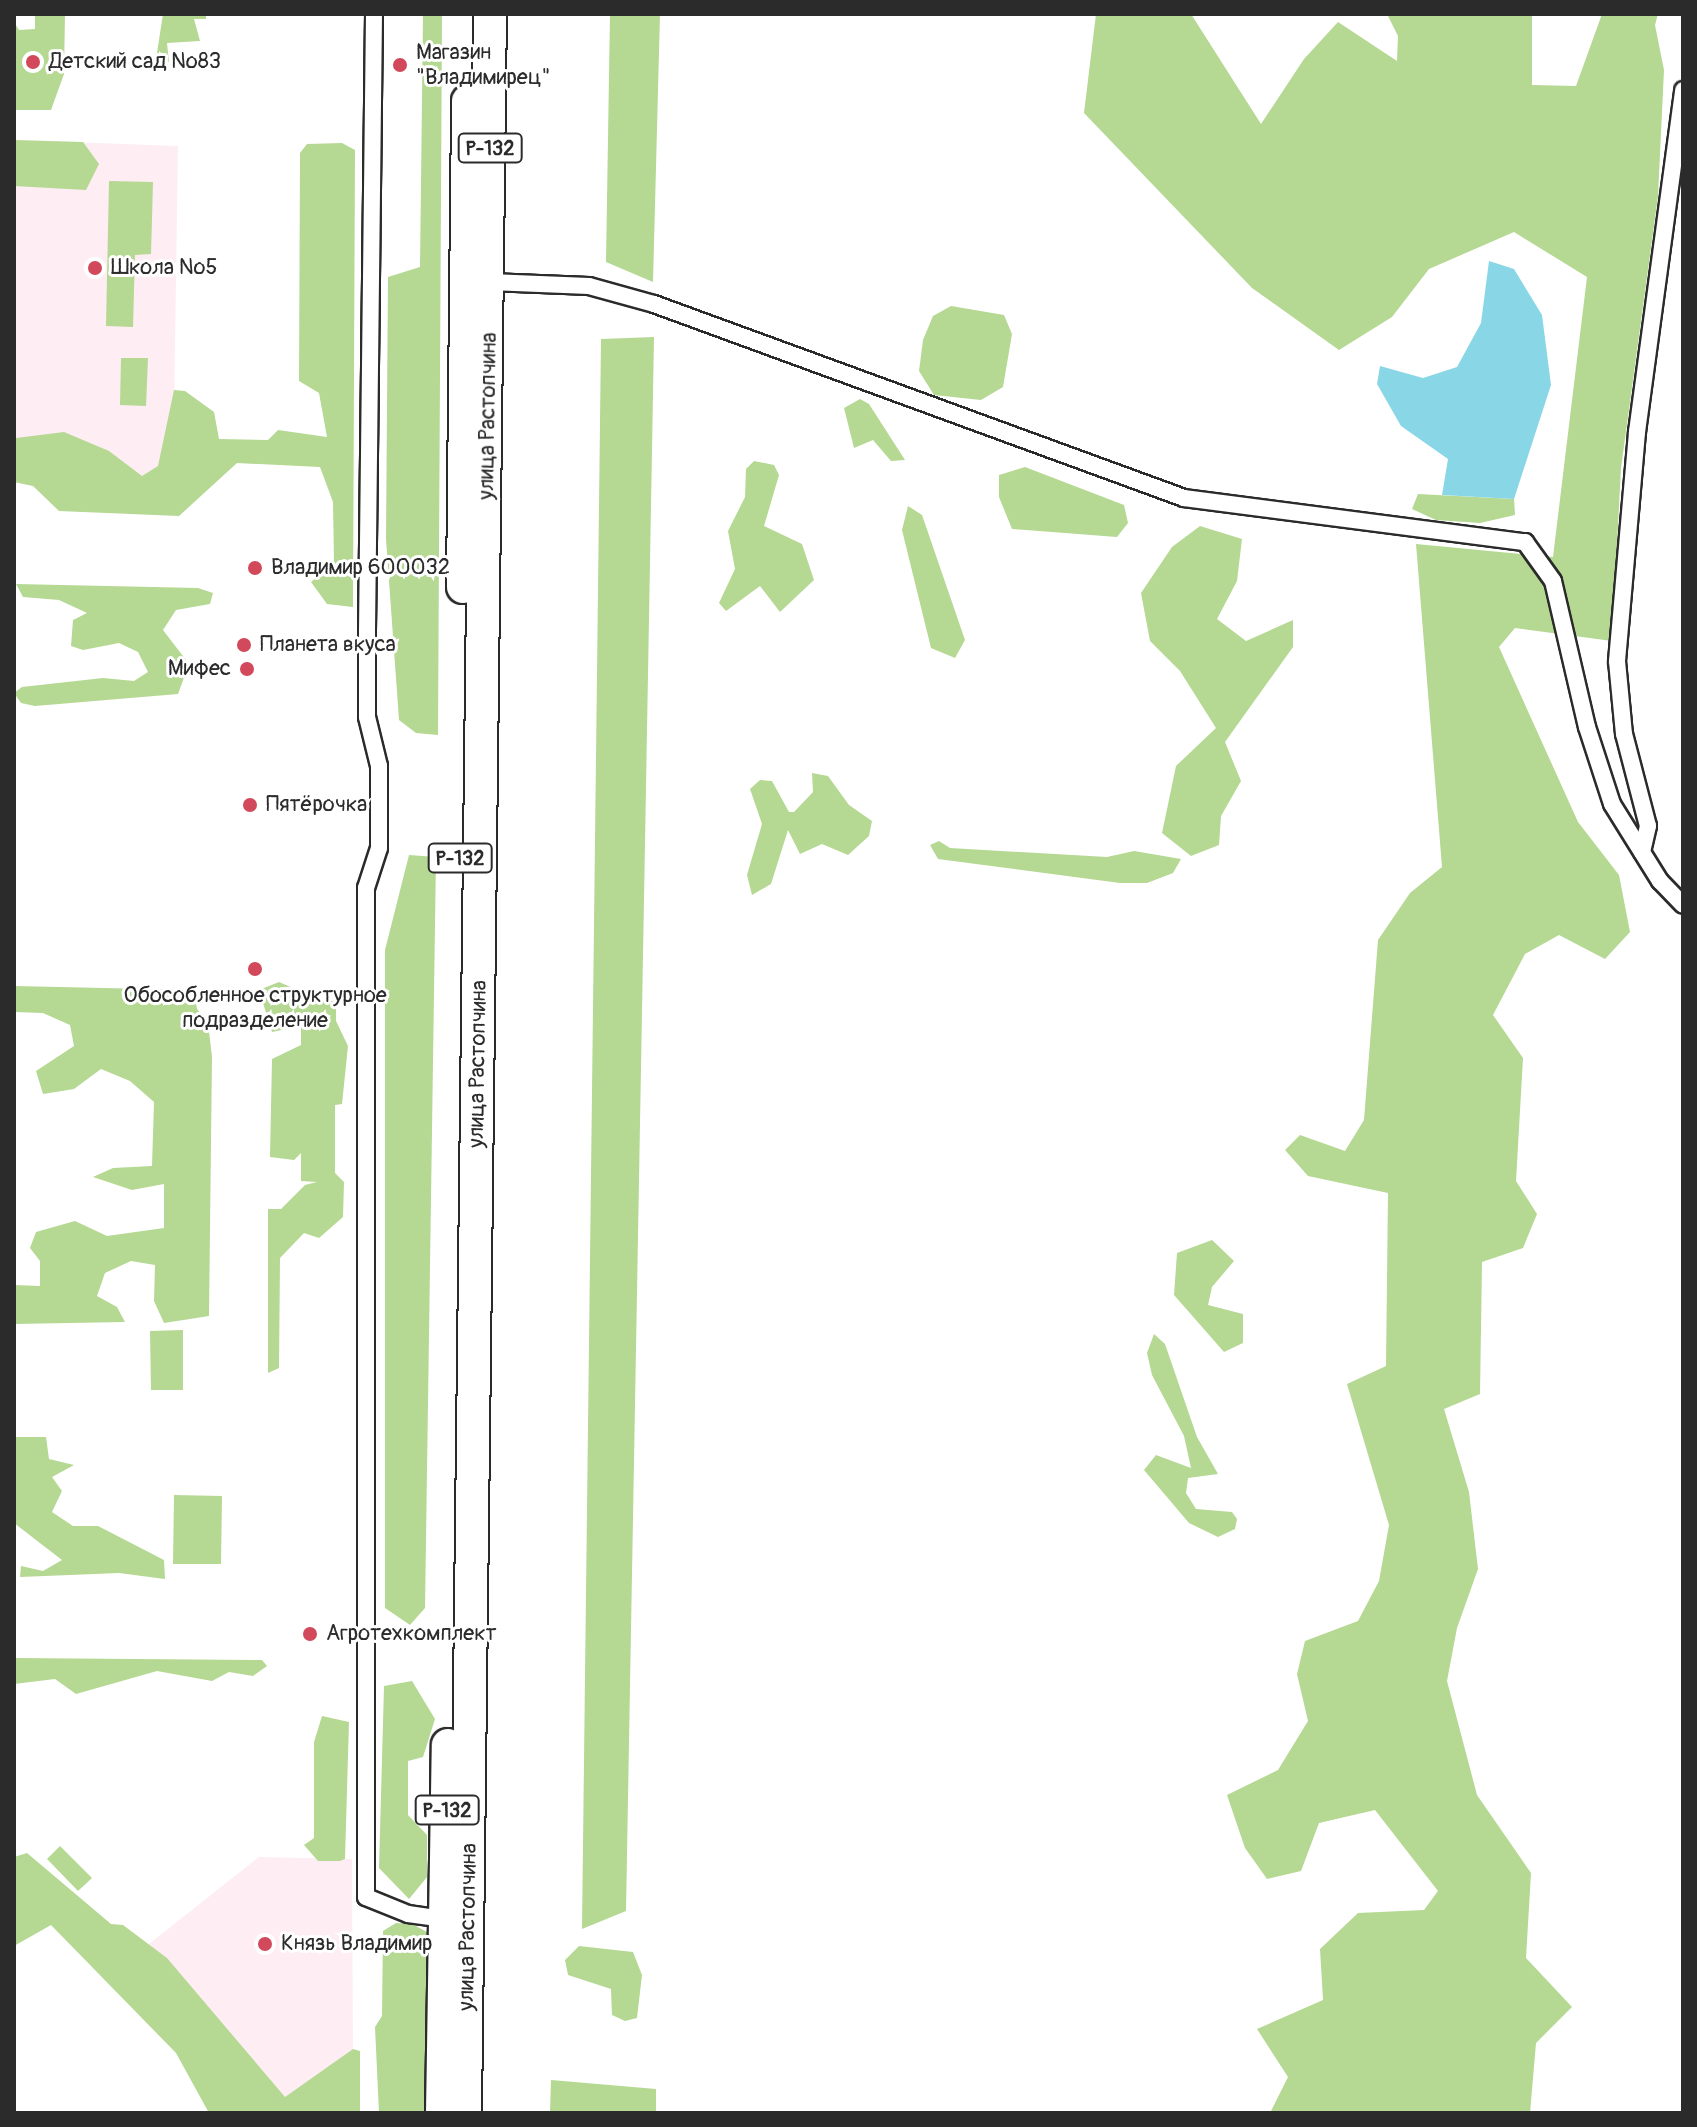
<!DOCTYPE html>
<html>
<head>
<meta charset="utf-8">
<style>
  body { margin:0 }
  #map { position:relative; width:1697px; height:2127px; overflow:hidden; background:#fff; font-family:Pangolin,sans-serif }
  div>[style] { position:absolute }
  .built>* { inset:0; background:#feedf3 }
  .green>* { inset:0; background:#b5d893 }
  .water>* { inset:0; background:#88d6e6 }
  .roads { filter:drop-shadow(2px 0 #2b2b2b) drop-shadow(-2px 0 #2b2b2b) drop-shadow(0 2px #2b2b2b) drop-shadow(0 -2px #2b2b2b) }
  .street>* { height:16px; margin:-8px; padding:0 8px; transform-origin:8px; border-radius:8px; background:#fff }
  .highway>* { height:32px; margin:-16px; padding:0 16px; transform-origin:16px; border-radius:16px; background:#fff }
  .dots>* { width:22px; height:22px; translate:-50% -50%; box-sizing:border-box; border:4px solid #fff; border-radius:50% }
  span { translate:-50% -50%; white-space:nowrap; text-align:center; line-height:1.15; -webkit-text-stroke:6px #fff; paint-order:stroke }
  .shield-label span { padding:2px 6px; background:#fff; border:2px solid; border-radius:6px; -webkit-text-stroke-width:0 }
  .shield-label { font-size:20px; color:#2b2b2b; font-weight:700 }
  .poi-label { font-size:22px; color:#2b2b2b }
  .left { translate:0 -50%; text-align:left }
  .right { translate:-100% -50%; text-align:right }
  .street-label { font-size:22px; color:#2b2b2b }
  .frame { position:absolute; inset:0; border:16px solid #2b2b2b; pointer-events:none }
</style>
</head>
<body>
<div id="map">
  <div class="built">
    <div style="clip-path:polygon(14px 140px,178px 146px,173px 476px,14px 477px)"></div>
    <div style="clip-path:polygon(259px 1857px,352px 1859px,353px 2049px,285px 2097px,149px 1944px)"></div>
  </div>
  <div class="green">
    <div style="clip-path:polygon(35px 14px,65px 14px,64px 74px,51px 110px,14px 110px,14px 22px,19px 30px,35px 29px)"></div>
    <div style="clip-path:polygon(163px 14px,206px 14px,206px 19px,194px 19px,200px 41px,167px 43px,169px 62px,157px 53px)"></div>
    <div style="clip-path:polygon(423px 14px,442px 14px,438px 735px,416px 733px,399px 720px,386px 539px,388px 277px,420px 267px)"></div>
    <div style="clip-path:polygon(610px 14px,660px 14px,653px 282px,606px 262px)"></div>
    <div style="clip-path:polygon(1096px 14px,1191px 14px,1261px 124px,1304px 59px,1338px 22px,1397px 61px,1398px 36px,1387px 14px,1532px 14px,1532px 85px,1576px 86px,1602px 14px,1658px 14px,1655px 25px,1664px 70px,1658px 196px,1621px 468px,1612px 641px,1515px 628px,1499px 647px,1578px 822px,1619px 875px,1630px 932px,1605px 959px,1559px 935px,1525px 954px,1493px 1015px,1523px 1058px,1516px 1181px,1537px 1214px,1523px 1248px,1482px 1262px,1480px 1394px,1444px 1409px,1469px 1492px,1478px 1569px,1457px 1628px,1447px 1681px,1477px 1795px,1531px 1873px,1526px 1958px,1572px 2007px,1536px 2043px,1530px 2113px,1270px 2113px,1288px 2077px,1257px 2029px,1323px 2000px,1320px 1949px,1358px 1913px,1424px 1910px,1438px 1891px,1375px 1810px,1319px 1823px,1301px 1871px,1267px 1879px,1245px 1848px,1227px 1795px,1278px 1770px,1308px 1721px,1297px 1674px,1305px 1641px,1358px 1621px,1379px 1581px,1389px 1525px,1347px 1384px,1386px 1366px,1388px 1193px,1308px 1176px,1285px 1150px,1300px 1135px,1345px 1151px,1364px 1120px,1378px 940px,1410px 893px,1442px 867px,1416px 544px,1553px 557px,1587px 277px,1514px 232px,1429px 269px,1392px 317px,1339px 350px,1252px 288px,1084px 113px)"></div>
    <div style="clip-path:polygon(14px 140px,83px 142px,99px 164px,86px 190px,14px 186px)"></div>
    <div style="clip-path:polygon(342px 143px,355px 150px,353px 607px,327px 604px,311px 582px,334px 563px,333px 502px,320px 467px,237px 463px,179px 516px,59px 511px,33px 486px,14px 482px,16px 438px,64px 432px,109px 451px,142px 476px,158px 466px,174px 390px,185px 391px,214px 412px,219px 439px,268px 440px,278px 430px,327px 437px,319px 393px,299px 381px,300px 153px,307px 144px)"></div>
    <div style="clip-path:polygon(109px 181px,153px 182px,151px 254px,135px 255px,133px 327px,106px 326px)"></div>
    <div style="clip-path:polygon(951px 306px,1004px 315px,1012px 334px,1003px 387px,981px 400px,934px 395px,919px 371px,923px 340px,933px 316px)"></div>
    <div style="clip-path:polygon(654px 337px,626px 1911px,582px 1929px,601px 339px)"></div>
    <div style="clip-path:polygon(121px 358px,148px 358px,146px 406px,120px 405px)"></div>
    <div style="clip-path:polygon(860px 399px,869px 404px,905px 460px,891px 461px,873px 440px,854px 448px,844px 408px)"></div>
    <div style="clip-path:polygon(754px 461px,774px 465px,779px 475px,764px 526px,802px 544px,814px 580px,780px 612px,760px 586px,726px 611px,719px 603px,735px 569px,728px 531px,745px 497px,746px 469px)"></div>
    <div style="clip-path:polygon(1025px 467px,1124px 505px,1128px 523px,1117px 537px,1012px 529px,999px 497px,999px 475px)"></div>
    <div style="clip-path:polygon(1418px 494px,1514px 499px,1515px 515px,1480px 523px,1436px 520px,1412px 509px)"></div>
    <div style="clip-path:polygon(908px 506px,922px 515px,965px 640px,955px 658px,931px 648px,902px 530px)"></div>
    <div style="clip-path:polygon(1200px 526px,1242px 539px,1237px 581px,1217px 619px,1246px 641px,1293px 620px,1293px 647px,1225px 742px,1241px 781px,1221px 816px,1219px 845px,1191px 856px,1162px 833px,1176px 766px,1216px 728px,1180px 671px,1150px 641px,1141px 593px,1172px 547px)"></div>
    <div style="clip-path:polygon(16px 584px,198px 588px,213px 593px,210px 604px,176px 610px,163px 630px,189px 664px,178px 694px,35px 706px,21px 703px,14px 693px,22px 687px,103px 678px,134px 681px,148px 672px,138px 652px,119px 643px,83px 650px,71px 646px,73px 620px,87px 613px,59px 600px,23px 597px)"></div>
    <div style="clip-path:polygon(812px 773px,828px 776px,849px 805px,872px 821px,869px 836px,848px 855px,822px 844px,800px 854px,788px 830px,771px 884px,752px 895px,747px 875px,762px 824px,750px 789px,760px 780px,772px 781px,789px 812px,794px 812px,813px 792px)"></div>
    <div style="clip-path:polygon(939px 841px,950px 848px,1107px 857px,1134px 851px,1181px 859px,1173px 873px,1147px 883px,1120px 883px,938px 859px,930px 845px)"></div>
    <div style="clip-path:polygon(409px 855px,436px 857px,425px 1608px,410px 1625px,385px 1608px,385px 950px)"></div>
    <div style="clip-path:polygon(279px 982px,322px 1001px,336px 1001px,336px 1021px,348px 1046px,342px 1104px,335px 1105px,335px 1173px,344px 1182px,343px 1217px,319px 1238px,304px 1233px,280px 1258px,279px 1368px,268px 1373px,268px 1209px,281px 1209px,305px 1185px,317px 1182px,301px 1181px,301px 1153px,294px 1160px,270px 1157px,272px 1059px,301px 1045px,301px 1026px,272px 1032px,259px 990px)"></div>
    <div style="clip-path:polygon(14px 986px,194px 990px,197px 1009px,208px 1023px,212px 1057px,209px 1316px,164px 1323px,154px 1301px,155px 1265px,131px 1261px,105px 1273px,97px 1296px,117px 1307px,125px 1322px,14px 1324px,14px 1285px,40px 1286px,40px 1261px,30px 1248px,36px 1232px,75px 1221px,107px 1236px,164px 1228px,164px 1184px,132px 1190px,93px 1177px,113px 1168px,152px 1166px,154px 1102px,130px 1081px,101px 1069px,74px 1089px,43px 1094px,36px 1071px,74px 1046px,70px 1025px,43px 1013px,14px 1012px)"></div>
    <div style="clip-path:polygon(1212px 1240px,1234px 1261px,1212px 1287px,1208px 1305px,1243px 1314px,1243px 1343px,1224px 1352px,1174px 1295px,1177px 1253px)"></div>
    <div style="clip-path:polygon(183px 1330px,183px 1390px,151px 1390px,150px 1331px)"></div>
    <div style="clip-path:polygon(1154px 1334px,1165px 1344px,1197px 1437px,1218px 1474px,1188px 1478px,1186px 1493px,1196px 1509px,1232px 1512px,1237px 1519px,1235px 1529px,1218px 1537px,1189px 1523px,1144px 1470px,1156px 1455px,1191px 1468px,1184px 1436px,1152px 1375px,1147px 1353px)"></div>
    <div style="clip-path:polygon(16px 1437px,46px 1437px,49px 1459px,74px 1465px,52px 1477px,62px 1491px,52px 1512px,73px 1526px,98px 1526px,164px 1560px,165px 1579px,119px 1573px,20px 1577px,21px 1566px,43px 1571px,62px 1560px,14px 1523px)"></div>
    <div style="clip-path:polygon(174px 1495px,222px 1496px,221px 1564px,173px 1564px)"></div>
    <div style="clip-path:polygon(14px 1658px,262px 1660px,267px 1666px,253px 1676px,229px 1672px,212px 1681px,157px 1671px,76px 1694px,55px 1679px,14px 1684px)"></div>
    <div style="clip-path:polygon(412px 1681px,435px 1719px,423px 1757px,408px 1761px,408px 1815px,427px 1835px,427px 1877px,409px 1899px,379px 1868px,384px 1686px)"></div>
    <div style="clip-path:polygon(322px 1716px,349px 1722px,345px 1859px,340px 1861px,318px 1861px,304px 1845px,314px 1838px,314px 1742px)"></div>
    <div style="clip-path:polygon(60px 1846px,92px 1878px,78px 1891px,47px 1859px)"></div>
    <div style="clip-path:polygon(27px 1853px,111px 1924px,123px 1925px,167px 1958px,285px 2097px,353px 2049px,360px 2051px,360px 2113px,209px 2113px,176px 2053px,51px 1925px,14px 1946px,14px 1857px)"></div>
    <div style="clip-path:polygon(396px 1923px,412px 1924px,427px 1932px,425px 2113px,379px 2113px,375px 2027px,382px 2016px,383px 1931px)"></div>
    <div style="clip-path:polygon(579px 1946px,633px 1952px,642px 1975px,637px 2018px,625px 2021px,612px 2015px,611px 1989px,568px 1975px,565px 1960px)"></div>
    <div style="clip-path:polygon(551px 2080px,656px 2089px,656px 2113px,550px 2113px)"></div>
  </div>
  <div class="water">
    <div style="clip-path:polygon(1489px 261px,1514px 269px,1542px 315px,1551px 385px,1514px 499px,1442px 495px,1448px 459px,1401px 426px,1377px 384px,1380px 366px,1423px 378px,1457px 367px,1481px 323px)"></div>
  </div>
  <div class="roads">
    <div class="street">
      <div style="left:374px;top:14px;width:617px;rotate:90.65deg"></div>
      <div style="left:367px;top:631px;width:86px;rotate:90deg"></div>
      <div style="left:367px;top:717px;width:50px;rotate:76.2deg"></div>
      <div style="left:379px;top:766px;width:82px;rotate:90deg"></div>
      <div style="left:379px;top:848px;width:42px;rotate:108deg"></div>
      <div style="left:366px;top:888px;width:1009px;rotate:90deg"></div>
      <div style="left:366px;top:1897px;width:45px;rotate:22deg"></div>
      <div style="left:408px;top:1914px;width:37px;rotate:8deg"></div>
      <div style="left:490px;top:282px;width:99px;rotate:2.3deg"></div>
      <div style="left:589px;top:286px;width:67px;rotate:15.5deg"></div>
      <div style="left:654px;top:304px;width:564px;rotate:20.1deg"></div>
      <div style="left:1184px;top:498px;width:344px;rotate:7.4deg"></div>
      <div style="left:1525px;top:542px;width:48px;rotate:54.3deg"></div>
      <div style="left:1553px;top:581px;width:150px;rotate:76.9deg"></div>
      <div style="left:1587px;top:727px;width:81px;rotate:72deg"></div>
      <div style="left:1612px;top:804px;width:91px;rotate:58.1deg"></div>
      <div style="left:1660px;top:881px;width:33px;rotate:46deg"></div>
      <div style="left:1642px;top:852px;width:27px;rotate:-77deg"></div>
      <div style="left:1648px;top:826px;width:95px;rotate:-104.6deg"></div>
      <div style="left:1624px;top:734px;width:73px;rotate:-95.5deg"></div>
      <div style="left:1617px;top:661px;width:230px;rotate:-85deg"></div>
      <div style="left:1637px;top:432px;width:345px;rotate:-82.3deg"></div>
    </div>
    <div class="highway">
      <div style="left:463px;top:587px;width:486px;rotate:-89.4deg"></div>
      <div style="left:442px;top:2113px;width:368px;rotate:-89.1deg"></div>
      <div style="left:465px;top:2113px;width:2099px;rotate:-89.32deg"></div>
    </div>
  </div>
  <div class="dots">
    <div style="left:33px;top:62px;background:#d1495b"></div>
    <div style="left:400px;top:65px;background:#d1495b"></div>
    <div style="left:95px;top:268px;background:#d1495b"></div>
    <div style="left:255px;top:568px;background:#d1495b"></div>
    <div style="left:244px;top:645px;background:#d1495b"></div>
    <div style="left:247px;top:669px;background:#d1495b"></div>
    <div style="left:250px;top:805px;background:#d1495b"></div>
    <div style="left:255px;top:969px;background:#d1495b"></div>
    <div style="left:310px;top:1634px;background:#d1495b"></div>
    <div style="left:265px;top:1944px;background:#d1495b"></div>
  </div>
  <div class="shield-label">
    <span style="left:490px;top:148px">Р-132</span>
    <span style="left:460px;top:858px">Р-132</span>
    <span style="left:447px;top:1810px">Р-132</span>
  </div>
  <div class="poi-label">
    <span class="left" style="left:416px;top:65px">Магазин<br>"Владимирец"</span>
    <span class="left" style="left:49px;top:62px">Детский сад №83</span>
    <span class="left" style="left:111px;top:268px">Школа №5</span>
    <span class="left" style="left:271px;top:568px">Владимир 600032</span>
    <span class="left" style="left:260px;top:645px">Планета вкуса</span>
    <span class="right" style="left:231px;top:669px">Мифес</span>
    <span class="left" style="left:266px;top:805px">Пятёрочка</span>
    <span style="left:255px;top:1008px">Обособленное структурное<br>подразделение</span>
    <span class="left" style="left:326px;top:1634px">Агротехкомплект</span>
    <span class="left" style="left:281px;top:1944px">Князь Владимир</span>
  </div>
  <div class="street-label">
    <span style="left:488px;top:416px;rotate:-89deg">улица Растопчина</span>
    <span style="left:478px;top:1064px;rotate:-89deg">улица Растопчина</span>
    <span style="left:468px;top:1927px;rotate:-89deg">улица Растопчина</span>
  </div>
  <div class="frame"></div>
</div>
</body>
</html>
